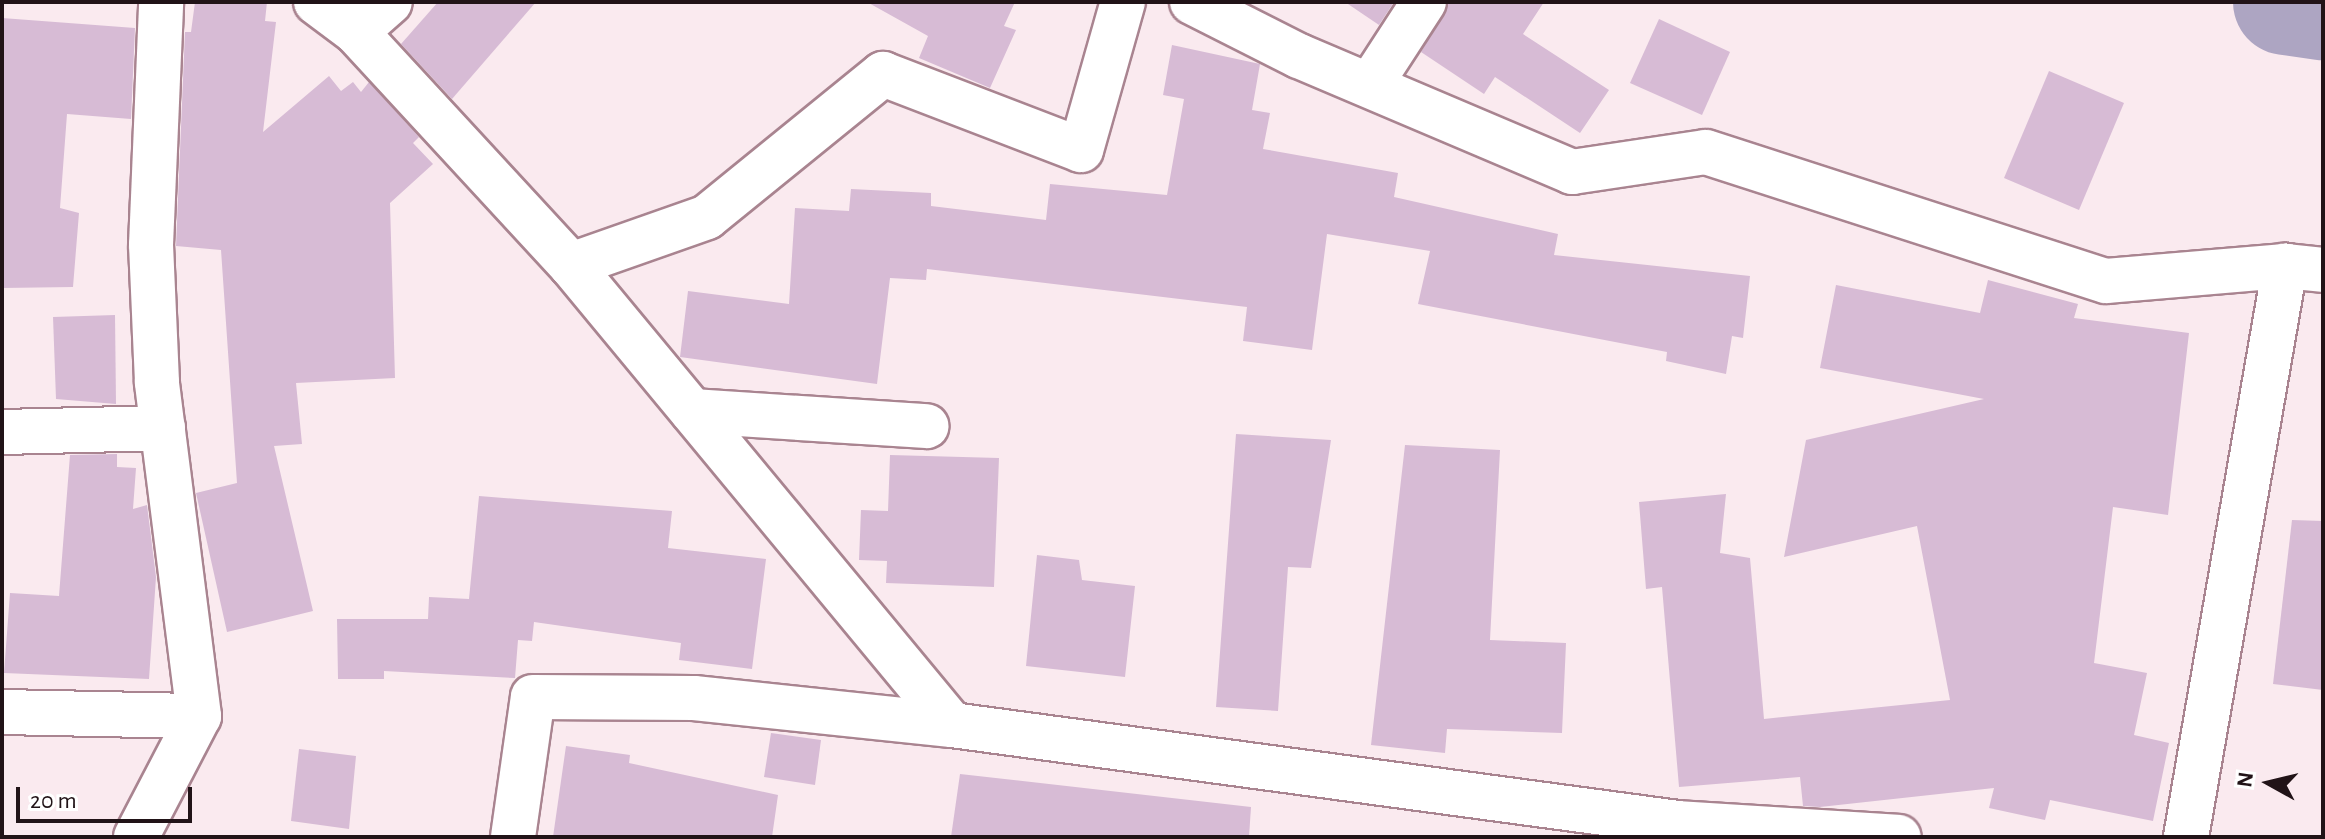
<!DOCTYPE html>
<html>
<head>
<meta charset="utf-8">
<style>
  body { margin:0 }
  #map { position:relative; width:2325px; height:839px; overflow:hidden; background:#faeaef; font-family:"Alegreya Sans",sans-serif }
  div>[style] { position:absolute }
  .river>* { height:106px; margin:-53px; padding:0 53px; transform-origin:53px; border-radius:53px; background:#ada5c2 }
  .building>* { inset:0; background:#d7bbd5 }
  .roads { filter:drop-shadow(2px 0 #a98490) drop-shadow(-2px 0 #a98490) drop-shadow(0 2px #a98490) drop-shadow(0 -2px #a98490) }
  .minor>* { height:44px; margin:-22px; padding:0 22px; transform-origin:22px; border-radius:22px; background:#fff }
  span { translate:-50% -50%; white-space:nowrap; text-align:center; line-height:1.15; -webkit-text-stroke:6px #fff; paint-order:stroke }
  .frame { position:absolute; inset:0; border:4px solid #211317; pointer-events:none }
  .north { position:absolute; left:2229px; top:743px; width:80px; height:80px; -webkit-text-stroke:6px #fff; paint-order:stroke; rotate:278deg; font-size:22px; font-weight:700; line-height:32px; text-align:center; color:#211317 }
  .north::after { content:''; display:block; margin:auto; width:28px; height:36px; background:#211317; clip-path:polygon(50% 0,100% 100%,50% 72%,0 100%) }
  .scale { position:absolute; left:16px; top:787px; width:176px; height:36px; box-sizing:border-box; border:4px solid #211317; border-top:0; padding-left:10px; font-size:24px; line-height:28px; white-space:nowrap; color:#211317; -webkit-text-stroke:6px #fff; paint-order:stroke }
</style>
</head>
<body>
<div id="map">
  <div class="river">
    <div style="left:2286px;top:2px;width:37px;rotate:8deg"></div>
  </div>
  <div class="building">
    <div style="clip-path:polygon(195px 2px,267px 2px,265px 21px,276px 22px,263px 132px,329px 76px,341px 91px,353px 82px,361px 92px,369px 82px,419px 137px,413px 143px,433px 164px,390px 203px,395px 378px,296px 383px,302px 444px,274px 446px,313px 611px,227px 632px,196px 493px,237px 483px,221px 250px,176px 246px,185px 32px,191px 32px)"></div>
    <div style="clip-path:polygon(438px 2px,536px 2px,452px 99px,401px 44px)"></div>
    <div style="clip-path:polygon(867px 2px,1015px 2px,1004px 26px,1016px 30px,990px 88px,919px 58px,928px 36px)"></div>
    <div style="clip-path:polygon(1345px 2px,1394px 2px,1379px 25px)"></div>
    <div style="clip-path:polygon(1449px 2px,1544px 2px,1523px 34px,1609px 90px,1580px 133px,1495px 77px,1484px 94px,1421px 52px)"></div>
    <div style="clip-path:polygon(2px 18px,135px 28px,131px 119px,67px 114px,60px 208px,79px 213px,73px 287px,2px 288px)"></div>
    <div style="clip-path:polygon(1659px 19px,1730px 52px,1702px 115px,1630px 83px)"></div>
    <div style="clip-path:polygon(1172px 45px,1260px 64px,1252px 110px,1270px 113px,1263px 149px,1398px 173px,1394px 197px,1558px 234px,1554px 255px,1750px 276px,1743px 338px,1732px 336px,1726px 374px,1666px 361px,1667px 352px,1418px 304px,1430px 251px,1327px 234px,1312px 350px,1243px 341px,1247px 307px,927px 269px,926px 280px,890px 278px,877px 384px,680px 357px,688px 291px,789px 304px,795px 208px,849px 211px,851px 189px,931px 193px,931px 206px,1046px 220px,1050px 184px,1167px 195px,1184px 99px,1163px 95px)"></div>
    <div style="clip-path:polygon(2049px 71px,2124px 103px,2079px 210px,2004px 178px)"></div>
    <div style="clip-path:polygon(1988px 280px,2078px 304px,2074px 318px,2189px 333px,2168px 515px,2113px 507px,2094px 663px,2147px 673px,2134px 735px,2169px 743px,2153px 821px,2050px 800px,2045px 820px,1989px 808px,1994px 788px,1820px 807px,1803px 806px,1800px 777px,1679px 787px,1662px 587px,1646px 589px,1639px 502px,1726px 494px,1720px 553px,1750px 558px,1764px 719px,1950px 700px,1917px 526px,1784px 557px,1806px 440px,1984px 399px,1820px 368px,1836px 285px,1980px 313px)"></div>
    <div style="clip-path:polygon(115px 315px,116px 404px,56px 399px,53px 317px)"></div>
    <div style="clip-path:polygon(1236px 434px,1331px 440px,1311px 568px,1288px 567px,1278px 711px,1216px 707px)"></div>
    <div style="clip-path:polygon(1405px 445px,1500px 450px,1490px 640px,1566px 643px,1562px 733px,1447px 729px,1445px 753px,1371px 745px)"></div>
    <div style="clip-path:polygon(117px 454px,117px 467px,136px 468px,133px 509px,147px 505px,156px 577px,149px 679px,4px 673px,10px 593px,59px 596px,70px 455px)"></div>
    <div style="clip-path:polygon(890px 455px,999px 458px,994px 587px,886px 583px,887px 561px,859px 560px,861px 510px,888px 511px)"></div>
    <div style="clip-path:polygon(479px 496px,672px 511px,668px 548px,766px 559px,752px 669px,679px 660px,681px 643px,534px 622px,532px 641px,518px 640px,515px 678px,384px 671px,384px 679px,338px 679px,337px 619px,428px 619px,429px 597px,469px 599px)"></div>
    <div style="clip-path:polygon(2292px 520px,2323px 521px,2323px 690px,2273px 684px)"></div>
    <div style="clip-path:polygon(1037px 555px,1079px 560px,1082px 580px,1135px 586px,1125px 677px,1026px 666px)"></div>
    <div style="clip-path:polygon(771px 733px,821px 740px,815px 785px,764px 777px)"></div>
    <div style="clip-path:polygon(566px 746px,630px 755px,629px 763px,778px 795px,772px 837px,553px 837px)"></div>
    <div style="clip-path:polygon(299px 749px,356px 756px,349px 829px,291px 821px)"></div>
    <div style="clip-path:polygon(960px 774px,1251px 807px,1249px 837px,951px 837px)"></div>
  </div>
  <div class="roads">
    <div class="minor">
      <div style="left:316px;top:2px;width:50px;rotate:36.9deg"></div>
      <div style="left:356px;top:32px;width:317px;rotate:47.3deg"></div>
      <div style="left:571px;top:265px;width:597px;rotate:50.37deg"></div>
      <div style="left:1192px;top:2px;width:120px;rotate:26.8deg"></div>
      <div style="left:1299px;top:56px;width:297px;rotate:23deg"></div>
      <div style="left:1572px;top:172px;width:135px;rotate:-8.5deg"></div>
      <div style="left:1706px;top:152px;width:420px;rotate:17.9deg"></div>
      <div style="left:2106px;top:281px;width:180px;rotate:-4.8deg"></div>
      <div style="left:2285px;top:266px;width:38px;rotate:6deg"></div>
      <div style="left:356px;top:32px;width:45px;rotate:-41.4deg"></div>
      <div style="left:1370px;top:85px;width:99px;rotate:-57deg"></div>
      <div style="left:571px;top:265px;width:144px;rotate:-19.4deg"></div>
      <div style="left:707px;top:217px;width:227px;rotate:-39.1deg"></div>
      <div style="left:883px;top:74px;width:212px;rotate:21deg"></div>
      <div style="left:1081px;top:150px;width:154px;rotate:-74.2deg"></div>
      <div style="left:692px;top:411px;width:235px;rotate:3.7deg"></div>
      <div style="left:2px;top:432px;width:161px;rotate:-1.4deg"></div>
      <div style="left:2px;top:712px;width:197px;rotate:1.2deg"></div>
      <div style="left:136px;top:837px;width:136px;rotate:-62.5deg"></div>
      <div style="left:199px;top:716px;width:337px;rotate:-97.2deg"></div>
      <div style="left:157px;top:382px;width:137px;rotate:-92.5deg"></div>
      <div style="left:151px;top:245px;width:243px;rotate:-87.6deg"></div>
      <div style="left:513px;top:837px;width:141px;rotate:-81.9deg"></div>
      <div style="left:533px;top:697px;width:161px;rotate:0.4deg"></div>
      <div style="left:694px;top:698px;width:259px;rotate:6deg"></div>
      <div style="left:952px;top:725px;width:733px;rotate:7.69deg"></div>
      <div style="left:1678px;top:823px;width:221px;rotate:3.6deg"></div>
      <div style="left:2186px;top:837px;width:580px;rotate:-80.16deg"></div>
    </div>
  </div>
  <div class="frame"></div>
  <div class="north">N</div>
  <div class="scale">20 m</div>
</div>
</body>
</html>
